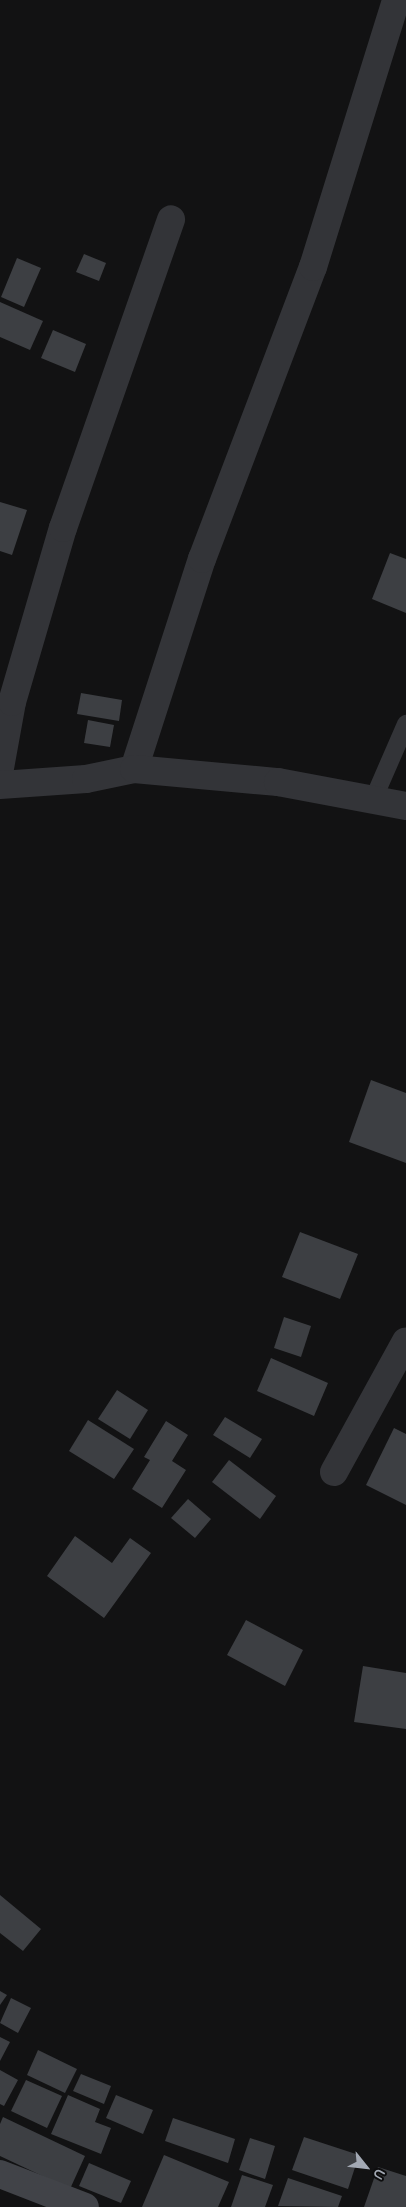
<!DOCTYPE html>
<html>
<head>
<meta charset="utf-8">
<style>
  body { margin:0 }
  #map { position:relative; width:406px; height:2207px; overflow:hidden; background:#121213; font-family:Quicksand,sans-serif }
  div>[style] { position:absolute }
  .building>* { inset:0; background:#3d3f43 }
  .lane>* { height:18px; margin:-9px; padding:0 9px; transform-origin:9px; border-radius:9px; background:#333438 }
  .street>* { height:28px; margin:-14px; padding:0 14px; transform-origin:14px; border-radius:14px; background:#333438 }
  .secondary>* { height:28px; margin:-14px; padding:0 14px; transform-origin:14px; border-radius:14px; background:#414348 }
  span { translate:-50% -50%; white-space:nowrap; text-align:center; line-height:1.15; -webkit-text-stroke:4.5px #0d0d0e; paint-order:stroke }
  .north { position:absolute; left:341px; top:2142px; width:50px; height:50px; -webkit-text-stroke:4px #0d0d0e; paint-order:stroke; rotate:119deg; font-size:14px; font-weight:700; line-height:20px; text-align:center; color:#a3a9b4 }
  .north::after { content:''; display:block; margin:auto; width:18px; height:22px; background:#a3a9b4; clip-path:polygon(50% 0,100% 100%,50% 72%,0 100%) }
</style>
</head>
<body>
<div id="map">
  <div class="building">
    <div style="clip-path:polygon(84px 254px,106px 263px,99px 281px,76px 272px)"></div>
    <div style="clip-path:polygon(17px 258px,41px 268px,24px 307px,1px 297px)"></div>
    <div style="clip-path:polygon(0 302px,43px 321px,30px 350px,0 337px)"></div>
    <div style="clip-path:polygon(53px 330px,86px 344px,75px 372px,41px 358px)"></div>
    <div style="clip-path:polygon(0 502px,27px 510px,12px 555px,0 551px)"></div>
    <div style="clip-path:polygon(390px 553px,406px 559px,406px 613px,372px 599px)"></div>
    <div style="clip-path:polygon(81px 693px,122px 700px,119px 721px,77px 714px)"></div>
    <div style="clip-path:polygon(88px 720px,114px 725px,110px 747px,84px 743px)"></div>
    <div style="clip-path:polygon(371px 1080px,406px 1093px,406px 1163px,349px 1142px)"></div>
    <div style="clip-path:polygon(300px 1232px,358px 1254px,340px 1299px,282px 1277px)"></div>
    <div style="clip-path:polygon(284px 1317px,311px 1326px,301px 1357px,274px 1348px)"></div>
    <div style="clip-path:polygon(271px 1358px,328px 1383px,314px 1416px,257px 1391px)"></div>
    <div style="clip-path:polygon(117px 1390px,148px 1410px,130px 1439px,98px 1419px)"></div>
    <div style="clip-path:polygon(225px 1417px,262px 1439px,250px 1458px,213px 1435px)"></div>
    <div style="clip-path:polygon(88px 1420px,134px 1449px,114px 1479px,69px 1451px)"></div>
    <div style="clip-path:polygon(166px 1421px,188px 1435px,172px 1461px,186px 1470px,162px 1508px,132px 1489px,150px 1460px,144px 1457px)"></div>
    <div style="clip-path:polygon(394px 1428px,406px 1434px,406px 1505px,366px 1485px)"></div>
    <div style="clip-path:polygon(229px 1460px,276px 1496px,260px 1519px,212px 1482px)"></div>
    <div style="clip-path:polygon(188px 1499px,211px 1519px,195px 1538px,171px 1518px)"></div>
    <div style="clip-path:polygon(75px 1536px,112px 1563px,130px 1538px,151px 1553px,104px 1618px,47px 1576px)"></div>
    <div style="clip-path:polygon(246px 1620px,303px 1650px,285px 1686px,227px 1655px)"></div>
    <div style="clip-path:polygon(363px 1666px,406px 1673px,406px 1729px,354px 1722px)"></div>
    <div style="clip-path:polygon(0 1895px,41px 1929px,23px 1951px,0 1933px)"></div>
    <div style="clip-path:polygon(0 1991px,7px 1995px,0 2005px)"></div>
    <div style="clip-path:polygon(11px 1998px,31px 2008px,18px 2033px,0 2023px)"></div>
    <div style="clip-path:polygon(0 2037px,10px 2042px,0 2061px)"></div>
    <div style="clip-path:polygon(38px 2050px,77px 2069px,65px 2093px,27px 2075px)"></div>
    <div style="clip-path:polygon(0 2070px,18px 2080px,4px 2106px,0 2104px)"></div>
    <div style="clip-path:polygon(81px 2074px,111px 2086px,104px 2104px,73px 2091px)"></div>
    <div style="clip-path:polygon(26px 2080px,62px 2096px,47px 2128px,11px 2111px)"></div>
    <div style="clip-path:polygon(68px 2095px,100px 2109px,95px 2122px,111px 2128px,101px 2154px,51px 2134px)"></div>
    <div style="clip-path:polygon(116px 2095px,153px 2110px,143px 2134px,106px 2118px)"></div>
    <div style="clip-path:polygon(3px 2117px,85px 2156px,70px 2189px,0 2156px,0 2124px)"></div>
    <div style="clip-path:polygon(173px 2118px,235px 2139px,228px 2163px,165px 2141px)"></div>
    <div style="clip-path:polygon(304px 2137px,359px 2155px,348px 2189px,292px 2170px)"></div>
    <div style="clip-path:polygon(250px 2138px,275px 2146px,265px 2179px,239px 2170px)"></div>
    <div style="clip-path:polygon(164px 2155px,229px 2182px,218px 2207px,142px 2207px)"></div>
    <div style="clip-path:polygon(89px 2163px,131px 2181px,121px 2203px,79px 2186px)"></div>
    <div style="clip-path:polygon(378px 2167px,406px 2176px,406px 2207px,364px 2207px)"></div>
    <div style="clip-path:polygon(242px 2175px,273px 2185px,265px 2207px,231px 2207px)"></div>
    <div style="clip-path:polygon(288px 2178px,342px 2196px,338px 2207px,278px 2206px)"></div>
  </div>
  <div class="lane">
    <div style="left:373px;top:800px;width:83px;rotate:-66.5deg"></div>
  </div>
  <div class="street">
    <div style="left:0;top:768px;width:67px;rotate:-79.7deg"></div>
    <div style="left:12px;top:702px;width:181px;rotate:-73.7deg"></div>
    <div style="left:63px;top:528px;width:327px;rotate:-70.7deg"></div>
    <div style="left:134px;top:769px;width:221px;rotate:-72.1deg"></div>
    <div style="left:202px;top:559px;width:312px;rotate:-69.2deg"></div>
    <div style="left:313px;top:267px;width:280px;rotate:-72.7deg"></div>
    <div style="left:0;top:785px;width:86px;rotate:-4deg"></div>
    <div style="left:86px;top:779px;width:49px;rotate:-11.8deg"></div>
    <div style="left:134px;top:769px;width:145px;rotate:5.2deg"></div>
    <div style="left:278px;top:782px;width:130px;rotate:10.6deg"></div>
    <div style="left:334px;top:1472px;width:149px;rotate:-61.2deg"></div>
  </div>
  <div class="secondary">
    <div style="left:0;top:2174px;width:91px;rotate:21.2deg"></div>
  </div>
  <div class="north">U</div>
</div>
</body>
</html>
